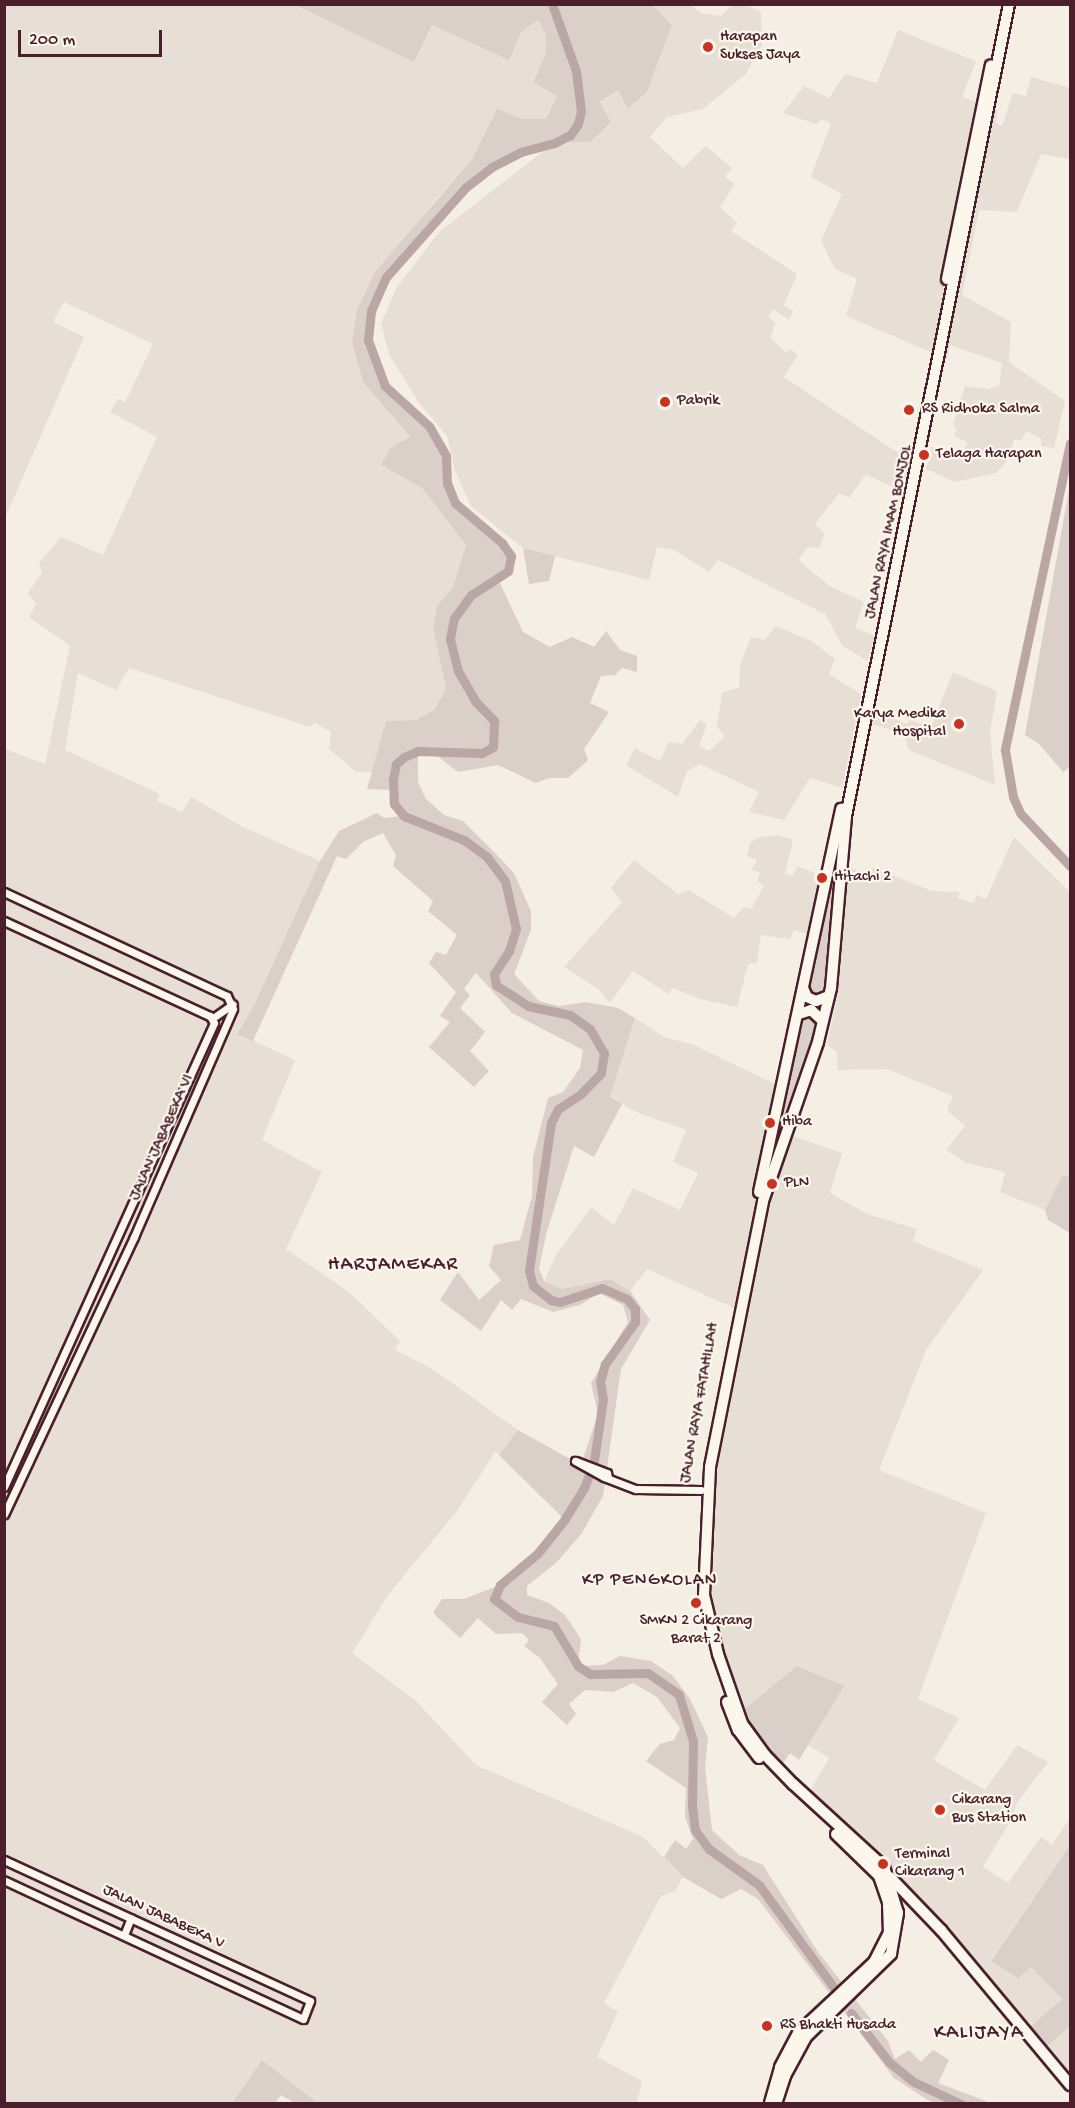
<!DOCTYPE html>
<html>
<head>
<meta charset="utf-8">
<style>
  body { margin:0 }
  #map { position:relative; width:1075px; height:2108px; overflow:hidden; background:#f4eee4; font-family:"Gochi Hand",sans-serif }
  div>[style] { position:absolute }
  .built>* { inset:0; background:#e7dfd6 }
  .green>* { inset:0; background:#dbd0c9 }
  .river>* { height:9px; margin:-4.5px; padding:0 4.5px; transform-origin:4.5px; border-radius:4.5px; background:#baa7a5 }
  .roads { filter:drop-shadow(2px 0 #4a1f2b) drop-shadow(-2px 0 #4a1f2b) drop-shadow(0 2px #4a1f2b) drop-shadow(0 -2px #4a1f2b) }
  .minor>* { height:7px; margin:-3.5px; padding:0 3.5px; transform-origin:3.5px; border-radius:3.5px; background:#fbf7ec }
  .highway>* { height:10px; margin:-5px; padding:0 5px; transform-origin:5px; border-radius:5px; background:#fbf7ec }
  .dots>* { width:16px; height:16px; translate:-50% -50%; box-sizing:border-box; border:3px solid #fbf7ec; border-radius:50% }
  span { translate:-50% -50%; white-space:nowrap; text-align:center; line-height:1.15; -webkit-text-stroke:4.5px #fbf7ec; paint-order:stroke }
  .poi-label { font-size:16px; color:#4a1f2b }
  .left { translate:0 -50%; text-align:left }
  .right { translate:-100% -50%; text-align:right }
  .street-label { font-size:16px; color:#4a1f2b }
  .neighbourhood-label { font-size:18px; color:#4a1f2b; letter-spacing:1.5px }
  .quarter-label { font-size:20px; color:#4a1f2b; letter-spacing:1.5px }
  .frame { position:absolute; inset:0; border:6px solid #4a1f2b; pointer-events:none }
  .scale { position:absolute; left:18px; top:30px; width:144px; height:27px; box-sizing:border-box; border:3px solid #4a1f2b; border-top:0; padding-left:8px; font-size:18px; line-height:21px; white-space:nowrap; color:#4a1f2b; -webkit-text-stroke:4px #fbf7ec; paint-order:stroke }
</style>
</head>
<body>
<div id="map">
  <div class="built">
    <div style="clip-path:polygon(5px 5px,295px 5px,414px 61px,432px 25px,508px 59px,521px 32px,538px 20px,546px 34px,546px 53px,533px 81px,557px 95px,546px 119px,522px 119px,497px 110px,472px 159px,432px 204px,357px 310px,352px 343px,363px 382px,410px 438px,390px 448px,381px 465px,422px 488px,466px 545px,453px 587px,437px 606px,433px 627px,446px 689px,434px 710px,415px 720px,386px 721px,374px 772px,356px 772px,329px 749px,331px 732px,315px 723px,310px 727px,129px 668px,116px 690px,78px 673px,65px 750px,160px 794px,157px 801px,182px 812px,191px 797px,243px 827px,320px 861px,255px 1003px,237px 1033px,295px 1060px,262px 1140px,322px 1172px,286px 1249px,349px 1292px,400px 1341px,395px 1350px,431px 1368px,518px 1430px,499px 1455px,495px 1452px,457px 1511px,388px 1595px,352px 1653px,416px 1701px,476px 1765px,643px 1837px,683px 1877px,675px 1891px,661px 1896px,604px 2003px,618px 2012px,597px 2057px,642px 2081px,637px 2103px,318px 2103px,262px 2060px,232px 2103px,5px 2103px,5px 749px,45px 764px,70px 646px,29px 617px,36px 604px,28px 593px,42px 572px,39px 563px,61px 537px,103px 555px,157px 437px,110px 412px,118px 399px,125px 402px,153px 344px,64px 302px,53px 322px,84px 337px,5px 518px)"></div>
    <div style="clip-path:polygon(653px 5px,691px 5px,701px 13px,721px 16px,733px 5px,746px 5px,761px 12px,762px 45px,746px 74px,703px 109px,667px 117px,650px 137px,683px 168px,706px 146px,732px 168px,725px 177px,735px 184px,720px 207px,737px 223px,731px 231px,797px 274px,784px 305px,793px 311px,789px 320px,773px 309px,768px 317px,775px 323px,771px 338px,786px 353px,791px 349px,798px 355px,784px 377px,909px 460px,903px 492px,866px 474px,849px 498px,839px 493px,815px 524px,825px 534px,819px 548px,808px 547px,798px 560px,831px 587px,864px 602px,855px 628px,875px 636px,867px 661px,842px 645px,825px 614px,718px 560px,709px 572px,674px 550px,657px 547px,649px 580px,523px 548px,471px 506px,455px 471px,447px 436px,418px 401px,389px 355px,381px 323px,397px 287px,439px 232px,555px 142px,590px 142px,611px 124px,600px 103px,618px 90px,628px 109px,647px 92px,672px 25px)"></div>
    <div style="clip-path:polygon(898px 30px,976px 61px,962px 97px,998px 110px,996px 123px,1002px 126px,1013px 93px,1026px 96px,1031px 77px,1070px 88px,1070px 159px,1041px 154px,1017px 212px,979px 210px,962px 295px,1011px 322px,1009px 362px,1065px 401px,1054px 448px,1041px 446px,1042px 439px,1026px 431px,1022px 440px,1014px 440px,1008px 460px,996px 473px,955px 482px,926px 469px,931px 447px,961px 457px,968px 442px,954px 436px,957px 429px,953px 425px,965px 386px,987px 389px,999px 386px,1002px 363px,950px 345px,947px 359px,846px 316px,857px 279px,835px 269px,821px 241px,842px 194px,811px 177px,831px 123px,821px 119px,816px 124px,783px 113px,804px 86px,829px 98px,845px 74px,877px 83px)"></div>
    <div style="clip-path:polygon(776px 626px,813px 642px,835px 659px,829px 674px,861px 694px,842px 788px,810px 778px,784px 820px,749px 812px,759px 792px,700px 764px,687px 771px,678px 797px,626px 765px,635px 748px,660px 761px,669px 742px,682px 744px,700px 720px,707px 724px,699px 746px,709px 751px,725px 736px,717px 727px,722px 692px,739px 688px,740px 665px,751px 637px,765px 640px)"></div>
    <div style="clip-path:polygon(953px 672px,997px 691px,990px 732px,995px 785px,909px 750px,904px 735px,868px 722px,872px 711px,907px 724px,909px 720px,931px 727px)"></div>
    <div style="clip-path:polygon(777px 835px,793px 840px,785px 874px,793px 876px,797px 866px,822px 876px,810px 935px,794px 930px,790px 939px,761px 935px,757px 963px,748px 964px,737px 1007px,700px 999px,673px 988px,668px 994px,633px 971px,610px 1003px,598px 989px,564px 967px,622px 902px,611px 888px,634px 860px,679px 895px,689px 890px,734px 918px,744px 907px,751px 909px,764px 886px,757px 881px,760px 872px,751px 870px,757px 860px,747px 856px,750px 843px,760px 837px)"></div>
    <div style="clip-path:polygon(1014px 837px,1070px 892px,1070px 1177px,1062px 1177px,1045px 1210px,1000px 1192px,1005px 1172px,966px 1163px,946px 1150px,965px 1126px,947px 1110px,953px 1096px,887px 1069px,838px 1070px,837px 1052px,827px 1045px,836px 1003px,849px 868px,870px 875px,873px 868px,932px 891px,960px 892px,958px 898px,974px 903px,977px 895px,986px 899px)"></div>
    <div style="clip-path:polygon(635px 1018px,664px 1037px,694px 1045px,779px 1086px,770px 1128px,842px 1153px,830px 1193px,867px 1214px,917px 1229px,913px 1241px,983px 1270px,926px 1350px,879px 1470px,986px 1513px,918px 1699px,959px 1718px,934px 1760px,985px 1790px,1017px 1745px,1048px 1762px,1017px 1803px,1011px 1820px,983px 1867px,1008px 1883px,1041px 1837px,1052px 1845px,1070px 1818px,1070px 1845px,991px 1960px,1031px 1966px,1062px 1999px,1025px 2031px,967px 1964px,807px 1796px,829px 1758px,808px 1745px,843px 1686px,741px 1712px,714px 1621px,712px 1583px,717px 1462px,745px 1313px,647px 1269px,630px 1291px,610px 1279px,562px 1289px,544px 1281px,557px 1254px,591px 1207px,614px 1225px,633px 1188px,680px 1210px,698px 1173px,673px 1162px,686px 1130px,636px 1112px,610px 1097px)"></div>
    <div style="clip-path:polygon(1070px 2026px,1070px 2071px,1042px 2051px)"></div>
  </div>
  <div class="green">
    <div style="clip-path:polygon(574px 4px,653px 5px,672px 25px,647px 92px,628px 109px,618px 90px,600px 102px,611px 123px,590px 142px,555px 142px,521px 152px,492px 167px,466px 187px,386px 277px,371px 311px,368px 340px,385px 386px,429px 426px,446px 456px,447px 483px,455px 503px,502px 543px,511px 556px,508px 571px,499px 581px,523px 632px,550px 647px,572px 637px,594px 647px,606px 631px,620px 650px,637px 656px,637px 672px,622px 668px,615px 675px,601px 676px,590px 703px,609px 712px,584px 749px,588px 760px,568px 778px,549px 778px,536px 783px,498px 765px,458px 772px,431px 751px,418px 751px,418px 782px,426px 799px,444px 815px,463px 821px,495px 853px,514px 873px,531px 911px,531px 930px,514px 974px,539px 1001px,559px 1006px,586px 1002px,618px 1008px,635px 1018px,610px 1097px,622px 1104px,594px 1157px,574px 1146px,547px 1231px,539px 1268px,544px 1281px,562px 1289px,610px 1279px,630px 1291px,650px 1320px,621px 1369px,603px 1496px,582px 1533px,557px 1562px,527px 1586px,527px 1595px,549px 1603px,565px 1615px,581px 1639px,578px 1666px,603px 1665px,620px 1656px,651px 1661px,673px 1676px,690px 1699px,708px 1737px,705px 1767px,712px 1830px,739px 1855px,763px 1865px,818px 1952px,888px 2041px,895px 2059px,909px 2050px,921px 2062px,933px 2050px,949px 2060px,938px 2083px,991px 2103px,935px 2103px,926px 2099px,894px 2078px,839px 2005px,825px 2017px,770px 2103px,833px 1998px,758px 1899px,741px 1889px,721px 1899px,683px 1877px,664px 1857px,675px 1840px,686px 1849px,693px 1839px,685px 1817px,686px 1788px,646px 1761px,660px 1744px,674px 1740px,680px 1728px,657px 1697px,633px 1683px,613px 1692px,585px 1690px,569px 1704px,576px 1714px,567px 1725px,542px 1702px,558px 1684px,540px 1658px,524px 1646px,529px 1640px,522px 1633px,496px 1634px,478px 1618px,460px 1638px,433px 1613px,442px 1599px,464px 1599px,500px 1585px,538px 1553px,565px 1520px,499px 1455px,518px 1430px,581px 1465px,598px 1414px,591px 1383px,628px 1322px,623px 1305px,599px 1293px,580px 1305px,553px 1312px,521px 1299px,512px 1310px,501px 1300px,481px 1331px,440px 1300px,458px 1272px,479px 1300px,501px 1280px,489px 1266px,494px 1245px,520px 1240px,532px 1196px,533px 1157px,548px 1098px,563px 1092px,580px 1068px,583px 1050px,512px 1013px,476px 973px,464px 989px,470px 995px,460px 1008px,485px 1032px,470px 1051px,489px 1071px,474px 1087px,429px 1047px,450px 1022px,440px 1016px,456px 992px,429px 963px,436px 952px,446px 955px,457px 935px,428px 911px,433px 901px,393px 866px,396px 855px,383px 833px,363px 842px,346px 859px,337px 856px,253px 1041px,237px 1034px,255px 1003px,320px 861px,339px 831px,377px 813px,384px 818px,403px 816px,394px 804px,393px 790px,367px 789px,386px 721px,416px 720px,434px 710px,446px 689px,433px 627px,437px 606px,453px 587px,466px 545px,422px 488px,381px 465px,390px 448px,410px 437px,363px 382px,352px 343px,357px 310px,375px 272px,472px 159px,497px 109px,522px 119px,546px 119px,557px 96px,533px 82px,546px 53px,546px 35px,538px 20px,521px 32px,509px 60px,432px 25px,414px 62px,295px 5px)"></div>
    <div style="clip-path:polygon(1070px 484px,1070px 767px,1063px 772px,1039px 744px,1025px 735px)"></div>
    <div style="clip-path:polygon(523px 548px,555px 556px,549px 581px,529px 584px)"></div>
    <div style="clip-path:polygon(875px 649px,855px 772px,825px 999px,805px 993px)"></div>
    <div style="clip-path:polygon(799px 1014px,821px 1017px,765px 1191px,742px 1298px,737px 1297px)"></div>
    <div style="clip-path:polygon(1062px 1176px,1070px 1177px,1070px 1233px,1048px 1220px,1045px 1210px)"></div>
    <div style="clip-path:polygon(797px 1666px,844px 1686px,799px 1760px,790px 1753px,781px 1766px,757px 1740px,741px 1712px)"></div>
    <div style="clip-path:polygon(1070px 1845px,1070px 2026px,1042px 2051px,1025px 2031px,1062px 1999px,1031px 1967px,1018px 1978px,991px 1961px)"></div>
    <div style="clip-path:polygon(262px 2060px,318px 2103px,295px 2103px,281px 2095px,275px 2103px,232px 2103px)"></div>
  </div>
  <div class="river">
    <div style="left:552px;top:4px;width:71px;rotate:70.3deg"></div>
    <div style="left:576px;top:71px;width:40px;rotate:82.9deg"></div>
    <div style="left:581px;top:111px;width:13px;rotate:103deg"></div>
    <div style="left:578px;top:124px;width:14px;rotate:126deg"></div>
    <div style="left:570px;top:135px;width:18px;rotate:153deg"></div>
    <div style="left:554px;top:143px;width:34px;rotate:165deg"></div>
    <div style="left:521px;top:152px;width:33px;rotate:153deg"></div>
    <div style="left:492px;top:167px;width:33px;rotate:142deg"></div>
    <div style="left:466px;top:187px;width:120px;rotate:131.6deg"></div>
    <div style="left:386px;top:277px;width:37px;rotate:114deg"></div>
    <div style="left:371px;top:311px;width:29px;rotate:96deg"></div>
    <div style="left:368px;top:340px;width:49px;rotate:69.7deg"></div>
    <div style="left:385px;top:386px;width:59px;rotate:42.3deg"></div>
    <div style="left:429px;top:426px;width:34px;rotate:60deg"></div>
    <div style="left:446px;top:456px;width:27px;rotate:88deg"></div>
    <div style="left:447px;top:483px;width:22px;rotate:68deg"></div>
    <div style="left:455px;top:503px;width:62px;rotate:40.4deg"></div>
    <div style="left:502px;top:543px;width:16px;rotate:55deg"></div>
    <div style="left:511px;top:556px;width:15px;rotate:101deg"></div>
    <div style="left:508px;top:571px;width:44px;rotate:147deg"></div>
    <div style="left:471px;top:595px;width:29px;rotate:126deg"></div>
    <div style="left:454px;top:618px;width:21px;rotate:101deg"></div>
    <div style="left:450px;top:639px;width:33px;rotate:76deg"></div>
    <div style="left:458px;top:671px;width:34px;rotate:60deg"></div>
    <div style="left:475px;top:701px;width:28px;rotate:46deg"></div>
    <div style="left:494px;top:721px;width:26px;rotate:92deg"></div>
    <div style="left:493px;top:747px;width:13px;rotate:151deg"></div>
    <div style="left:482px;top:753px;width:64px;rotate:-178.2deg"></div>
    <div style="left:418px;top:751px;width:15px;rotate:157deg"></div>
    <div style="left:404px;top:757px;width:11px;rotate:139deg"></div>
    <div style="left:396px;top:764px;width:15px;rotate:101deg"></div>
    <div style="left:393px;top:779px;width:25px;rotate:88deg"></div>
    <div style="left:394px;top:804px;width:16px;rotate:50deg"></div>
    <div style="left:404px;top:816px;width:65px;rotate:21.8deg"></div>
    <div style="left:464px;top:840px;width:29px;rotate:36deg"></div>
    <div style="left:487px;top:857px;width:30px;rotate:53deg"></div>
    <div style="left:505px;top:881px;width:49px;rotate:77.1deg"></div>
    <div style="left:516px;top:929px;width:23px;rotate:108deg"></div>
    <div style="left:509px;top:951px;width:27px;rotate:123deg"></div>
    <div style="left:494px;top:974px;width:11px;rotate:80deg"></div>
    <div style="left:496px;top:985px;width:38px;rotate:33deg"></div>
    <div style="left:528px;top:1006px;width:43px;rotate:12.1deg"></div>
    <div style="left:570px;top:1015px;width:24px;rotate:35deg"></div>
    <div style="left:590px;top:1029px;width:28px;rotate:60deg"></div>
    <div style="left:604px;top:1053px;width:20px;rotate:99deg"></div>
    <div style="left:601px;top:1073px;width:29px;rotate:134deg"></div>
    <div style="left:581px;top:1094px;width:27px;rotate:147deg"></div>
    <div style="left:558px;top:1109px;width:16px;rotate:117deg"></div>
    <div style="left:551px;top:1123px;width:149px;rotate:98.5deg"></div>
    <div style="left:529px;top:1270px;width:16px;rotate:76deg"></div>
    <div style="left:533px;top:1286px;width:23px;rotate:38deg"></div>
    <div style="left:551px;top:1300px;width:9px;rotate:13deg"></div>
    <div style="left:560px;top:1302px;width:44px;rotate:-18.4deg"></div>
    <div style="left:602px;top:1288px;width:27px;rotate:24deg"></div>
    <div style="left:627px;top:1299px;width:13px;rotate:51deg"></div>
    <div style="left:635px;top:1309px;width:13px;rotate:90deg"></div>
    <div style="left:635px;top:1322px;width:52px;rotate:125.5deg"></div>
    <div style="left:605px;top:1364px;width:18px;rotate:106deg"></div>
    <div style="left:600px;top:1381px;width:18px;rotate:81deg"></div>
    <div style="left:603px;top:1399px;width:63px;rotate:98.3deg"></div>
    <div style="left:594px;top:1461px;width:29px;rotate:110deg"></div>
    <div style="left:584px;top:1488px;width:36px;rotate:122deg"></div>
    <div style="left:565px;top:1519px;width:43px;rotate:128.5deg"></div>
    <div style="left:538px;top:1553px;width:50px;rotate:139.9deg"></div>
    <div style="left:500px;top:1585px;width:15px;rotate:113deg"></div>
    <div style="left:494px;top:1599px;width:30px;rotate:37deg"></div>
    <div style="left:518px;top:1617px;width:37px;rotate:14deg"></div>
    <div style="left:554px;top:1626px;width:47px;rotate:59deg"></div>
    <div style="left:578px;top:1666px;width:14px;rotate:34deg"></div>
    <div style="left:590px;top:1674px;width:58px;rotate:-1deg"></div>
    <div style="left:648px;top:1673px;width:38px;rotate:35deg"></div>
    <div style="left:679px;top:1695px;width:48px;rotate:73.1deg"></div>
    <div style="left:693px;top:1741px;width:65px;rotate:90.9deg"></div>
    <div style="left:692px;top:1806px;width:24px;rotate:83deg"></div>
    <div style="left:695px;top:1830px;width:24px;rotate:54deg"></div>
    <div style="left:709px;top:1849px;width:62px;rotate:35.8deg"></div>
    <div style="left:759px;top:1885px;width:127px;rotate:53.9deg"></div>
    <div style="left:1070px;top:443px;width:314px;rotate:102deg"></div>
    <div style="left:1005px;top:750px;width:48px;rotate:80.3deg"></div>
    <div style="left:1013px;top:797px;width:17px;rotate:66deg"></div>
    <div style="left:1020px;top:813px;width:73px;rotate:46.7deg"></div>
    <div style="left:851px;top:2013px;width:62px;rotate:52.2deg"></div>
    <div style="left:889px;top:2062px;width:32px;rotate:39deg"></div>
    <div style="left:914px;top:2082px;width:52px;rotate:25.1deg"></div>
  </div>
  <div class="roads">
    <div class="minor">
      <div style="left:4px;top:892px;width:246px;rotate:25deg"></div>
      <div style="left:227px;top:996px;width:14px;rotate:65deg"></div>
      <div style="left:233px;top:1009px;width:249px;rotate:113.5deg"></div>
      <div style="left:134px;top:1237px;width:306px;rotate:115.1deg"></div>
      <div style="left:4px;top:921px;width:227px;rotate:24.8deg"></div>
      <div style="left:210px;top:1016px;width:8px;rotate:60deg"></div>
      <div style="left:214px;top:1023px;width:509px;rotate:114.35deg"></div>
      <div style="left:213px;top:1018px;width:24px;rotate:-35deg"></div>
      <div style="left:608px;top:1477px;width:4px;rotate:-104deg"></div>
      <div style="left:607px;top:1473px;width:34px;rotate:-159deg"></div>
      <div style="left:575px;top:1461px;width:33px;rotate:29deg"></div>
      <div style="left:604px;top:1477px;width:34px;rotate:21deg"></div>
      <div style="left:636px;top:1489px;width:65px;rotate:0.9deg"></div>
      <div style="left:4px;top:1860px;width:337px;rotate:24.7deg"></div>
      <div style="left:310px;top:2001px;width:19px;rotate:111deg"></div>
      <div style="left:303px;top:2019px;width:330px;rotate:-155.1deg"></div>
      <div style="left:124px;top:1935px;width:18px;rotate:-68deg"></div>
    </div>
    <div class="highway">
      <div style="left:947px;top:279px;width:218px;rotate:-78.4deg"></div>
      <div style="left:803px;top:988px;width:10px;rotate:66deg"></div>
      <div style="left:807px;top:997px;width:10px;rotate:24deg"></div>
      <div style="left:816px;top:1001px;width:14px;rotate:-21deg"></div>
      <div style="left:799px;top:1014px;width:13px;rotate:-18deg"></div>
      <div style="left:811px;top:1010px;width:16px;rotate:43deg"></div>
      <div style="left:759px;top:1192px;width:392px;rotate:-77.9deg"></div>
      <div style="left:727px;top:1702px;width:30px;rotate:69deg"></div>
      <div style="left:738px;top:1730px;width:35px;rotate:53deg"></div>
      <div style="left:890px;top:1877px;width:74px;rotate:46.1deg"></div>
      <div style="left:941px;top:1930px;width:202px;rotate:50.2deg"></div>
      <div style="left:770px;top:2103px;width:37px;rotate:-74deg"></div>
      <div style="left:780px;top:2067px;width:40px;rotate:-62deg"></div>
      <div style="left:799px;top:2032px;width:103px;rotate:-43deg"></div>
      <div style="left:874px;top:1962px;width:33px;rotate:-63deg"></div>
      <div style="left:889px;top:1933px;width:31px;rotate:-92deg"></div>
      <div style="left:888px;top:1902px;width:28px;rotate:-109deg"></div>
      <div style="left:879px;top:1876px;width:60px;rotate:-135.7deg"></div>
      <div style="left:776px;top:2104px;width:29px;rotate:-72deg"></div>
      <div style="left:785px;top:2076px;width:44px;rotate:-61.7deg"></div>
      <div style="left:806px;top:2037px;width:119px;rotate:-44.3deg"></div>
      <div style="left:891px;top:1954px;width:42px;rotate:-80.3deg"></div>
      <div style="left:898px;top:1913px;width:48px;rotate:-106.9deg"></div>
      <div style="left:884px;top:1867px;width:123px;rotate:-137.6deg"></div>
      <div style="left:793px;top:1784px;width:40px;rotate:-134deg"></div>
      <div style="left:765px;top:1755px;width:39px;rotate:-126deg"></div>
      <div style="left:742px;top:1723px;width:73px;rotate:-109.2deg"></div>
      <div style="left:718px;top:1654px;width:61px;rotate:-103.3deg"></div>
      <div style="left:704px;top:1595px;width:128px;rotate:-87.3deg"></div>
      <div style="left:710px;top:1467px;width:271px;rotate:-78.7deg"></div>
      <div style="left:763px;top:1201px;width:168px;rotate:-70.9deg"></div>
      <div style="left:818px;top:1042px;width:56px;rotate:-76.5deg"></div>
      <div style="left:831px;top:988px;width:173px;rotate:-85deg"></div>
      <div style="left:846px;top:816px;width:828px;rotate:-78.65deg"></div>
    </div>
  </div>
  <div class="dots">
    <div style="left:708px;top:47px;background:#c8321e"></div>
    <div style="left:665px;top:402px;background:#c8321e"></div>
    <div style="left:909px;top:410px;background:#c8321e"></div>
    <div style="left:924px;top:455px;background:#c8321e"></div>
    <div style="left:959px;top:724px;background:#c8321e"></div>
    <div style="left:822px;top:878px;background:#c8321e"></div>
    <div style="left:770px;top:1123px;background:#c8321e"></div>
    <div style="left:772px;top:1184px;background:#c8321e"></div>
    <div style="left:696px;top:1603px;background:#c8321e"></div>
    <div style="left:940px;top:1810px;background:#c8321e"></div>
    <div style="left:883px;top:1864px;background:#c8321e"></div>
    <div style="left:767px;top:2026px;background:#c8321e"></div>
  </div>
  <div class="poi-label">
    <span class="left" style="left:720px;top:47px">Harapan<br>Sukses Jaya</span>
    <span class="left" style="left:677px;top:402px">Pabrik</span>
    <span class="left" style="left:922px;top:410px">RS Ridhoka Salma</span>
    <span class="left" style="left:936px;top:455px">Telaga Harapan</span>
    <span class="right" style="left:946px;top:724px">Karya Medika<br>Hospital</span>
    <span class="left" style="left:834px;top:878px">Hitachi 2</span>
    <span class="left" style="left:782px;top:1123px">Hiba</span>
    <span class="left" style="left:784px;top:1184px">PLN</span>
    <span style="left:696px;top:1631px">SMKN 2 Cikarang<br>Barat 2</span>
    <span class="left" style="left:952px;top:1810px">Cikarang<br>Bus Station</span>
    <span class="left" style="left:895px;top:1864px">Terminal<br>Cikarang 1</span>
    <span class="left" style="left:780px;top:2026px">RS Bhakti Husada</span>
  </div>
  <div class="street-label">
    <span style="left:890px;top:532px;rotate:-78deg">JALAN RAYA IMAM BONJOL</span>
    <span style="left:163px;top:1138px;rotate:-66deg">JALAN JABABEKA VI</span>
    <span style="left:701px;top:1403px;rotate:-80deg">JALAN RAYA FATAHILLAH</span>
    <span style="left:163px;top:1918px;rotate:25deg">JALAN JABABEKA V</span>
  </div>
  <div class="neighbourhood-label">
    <span style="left:650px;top:1581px">KP PENGKOLAN</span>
  </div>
  <div class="quarter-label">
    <span style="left:393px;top:1265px">HARJAMEKAR</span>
    <span style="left:979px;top:2033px">KALIJAYA</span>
  </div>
  <div class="frame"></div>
  <div class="scale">200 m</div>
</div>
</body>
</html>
